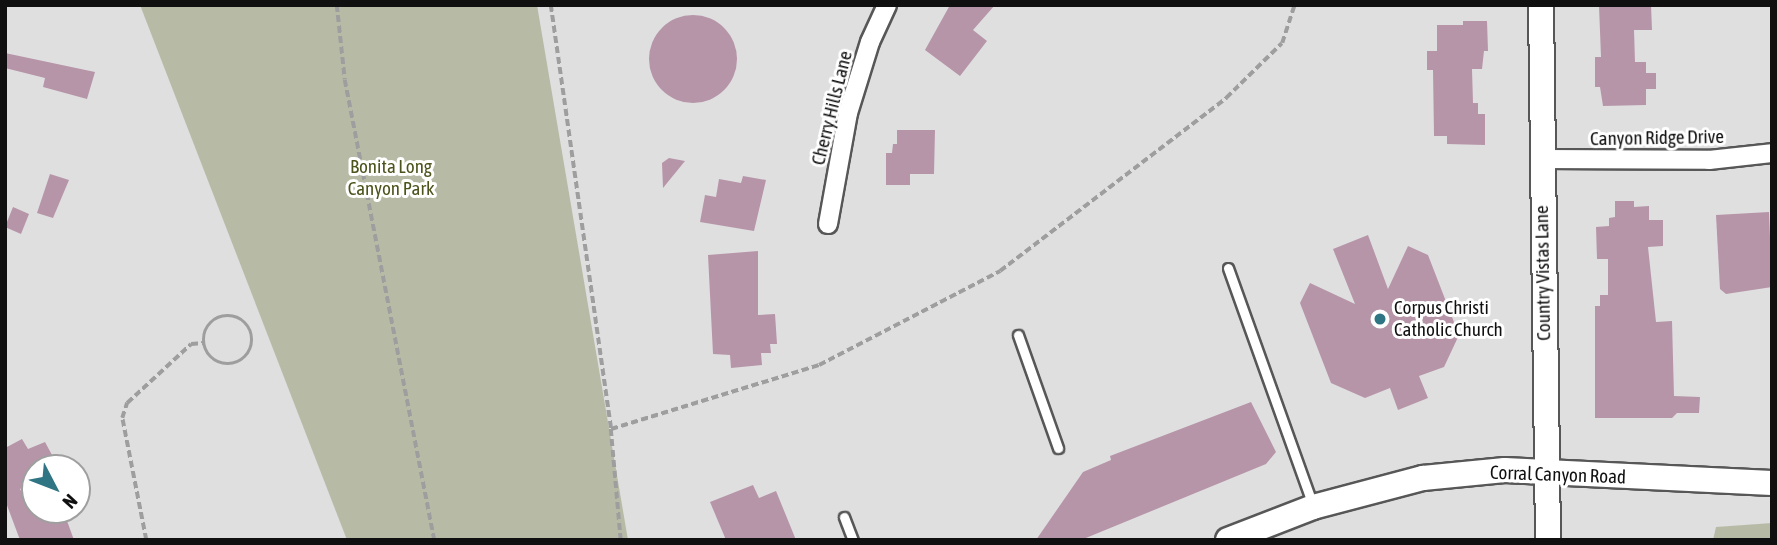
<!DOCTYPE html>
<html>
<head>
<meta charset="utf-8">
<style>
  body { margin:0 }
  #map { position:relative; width:1777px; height:545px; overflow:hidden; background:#dfdfe0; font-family:"Asap Condensed",sans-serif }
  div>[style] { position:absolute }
  .green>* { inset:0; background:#b7bba6 }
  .building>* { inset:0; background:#b795a8 }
  .round { border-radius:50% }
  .path>* { height:3.5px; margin-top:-1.75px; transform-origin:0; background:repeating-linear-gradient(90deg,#9e9e9f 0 7px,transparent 0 10.5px) }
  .path>.ring { margin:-1.75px; padding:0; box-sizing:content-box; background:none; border:3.5px solid #9e9e9f; border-radius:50% }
  .roads { filter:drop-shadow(2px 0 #575758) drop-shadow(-2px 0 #575758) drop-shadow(0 2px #575758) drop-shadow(0 -2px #575758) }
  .lane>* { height:9px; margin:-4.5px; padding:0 4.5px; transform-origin:4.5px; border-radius:4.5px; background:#fff }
  .street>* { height:18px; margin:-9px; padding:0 9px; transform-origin:9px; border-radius:9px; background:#fff }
  .secondary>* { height:24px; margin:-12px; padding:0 12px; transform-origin:12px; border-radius:12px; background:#fff }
  .dots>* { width:19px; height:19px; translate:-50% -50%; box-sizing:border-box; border:4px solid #fff; border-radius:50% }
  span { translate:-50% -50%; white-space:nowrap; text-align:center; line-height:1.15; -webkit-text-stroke:6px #fff; paint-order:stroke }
  .street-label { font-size:19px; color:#101011 }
  .park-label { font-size:19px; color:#4d531c }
  .poi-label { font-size:19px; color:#101011 }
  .left { translate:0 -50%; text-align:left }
  .frame { position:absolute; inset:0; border:7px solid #101011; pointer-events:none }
  .north { position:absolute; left:21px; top:454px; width:70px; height:70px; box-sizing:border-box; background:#fff; border:2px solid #9f9fa0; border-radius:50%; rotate:132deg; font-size:19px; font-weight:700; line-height:28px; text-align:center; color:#101011 }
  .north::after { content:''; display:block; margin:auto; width:24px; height:32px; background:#307584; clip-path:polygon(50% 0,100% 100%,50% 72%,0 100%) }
</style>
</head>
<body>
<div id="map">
  <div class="green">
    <div style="clip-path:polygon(140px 5px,537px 5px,628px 540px,347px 540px)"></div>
    <div style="clip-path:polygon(1772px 523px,1772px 540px,1713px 540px,1716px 527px)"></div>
  </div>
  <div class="building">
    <div style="clip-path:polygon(950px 5px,995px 5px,973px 30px,987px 41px,960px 76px,925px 50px)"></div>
    <div style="clip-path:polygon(1651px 5px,1652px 30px,1634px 30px,1635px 62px,1646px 62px,1646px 73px,1656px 73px,1656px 89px,1646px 89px,1646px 105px,1603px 106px,1600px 87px,1595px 87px,1595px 57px,1601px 57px,1599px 6px)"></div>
    <div class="round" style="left:649px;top:15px;width:88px;height:88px"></div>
    <div style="clip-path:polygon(1463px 21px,1487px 21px,1488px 51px,1484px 51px,1482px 69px,1472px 69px,1473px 103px,1478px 103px,1478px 114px,1485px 114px,1485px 145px,1447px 144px,1447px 136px,1434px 136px,1433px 70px,1427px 70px,1427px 51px,1437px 51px,1437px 25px,1463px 25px)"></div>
    <div style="clip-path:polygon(5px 53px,95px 72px,87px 99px,43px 87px,45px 78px,5px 68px)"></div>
    <div style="clip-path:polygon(897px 130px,935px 130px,934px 174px,910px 174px,910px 185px,886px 185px,886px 153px,892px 153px,893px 144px,897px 144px)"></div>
    <div style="clip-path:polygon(669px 158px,685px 161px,663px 188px,662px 163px)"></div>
    <div style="clip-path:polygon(50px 174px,69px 180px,53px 218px,37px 213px)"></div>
    <div style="clip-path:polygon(743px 176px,766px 180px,754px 231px,700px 222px,705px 195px,716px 197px,719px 179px,741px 183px)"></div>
    <div style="clip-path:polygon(1615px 201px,1634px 201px,1634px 207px,1649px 206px,1649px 220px,1663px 220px,1663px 246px,1648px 247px,1656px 322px,1672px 321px,1674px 396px,1700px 397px,1699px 413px,1677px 413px,1672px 418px,1595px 418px,1595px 306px,1600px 306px,1600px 295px,1608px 295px,1608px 259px,1597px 259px,1596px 227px,1609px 226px,1609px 218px,1615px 217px)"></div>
    <div style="clip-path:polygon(13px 207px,29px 214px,21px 234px,5px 227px)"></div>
    <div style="clip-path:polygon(1769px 212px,1772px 287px,1726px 294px,1720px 289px,1716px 215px)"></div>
    <div style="clip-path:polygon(1368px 235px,1388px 289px,1408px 246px,1428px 255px,1459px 335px,1444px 367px,1419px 376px,1428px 398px,1398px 410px,1390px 388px,1365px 398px,1331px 383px,1300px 303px,1310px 283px,1355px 304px,1333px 249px)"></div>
    <div style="clip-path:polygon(758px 251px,758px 315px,775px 314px,777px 344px,770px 344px,771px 353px,761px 353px,762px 365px,731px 368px,730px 355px,713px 354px,708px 255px)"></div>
    <div style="clip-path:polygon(1251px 402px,1276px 452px,1266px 464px,1081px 540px,1036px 540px,1083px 472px,1111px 460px,1110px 456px)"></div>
    <div style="clip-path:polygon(22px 439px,28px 449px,45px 442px,59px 468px,35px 468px,35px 481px,20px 489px,36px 517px,63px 510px,74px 540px,20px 540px,5px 500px,5px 448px)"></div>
    <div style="clip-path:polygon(753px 485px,759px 498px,776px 491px,796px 540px,726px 540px,710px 502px)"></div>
  </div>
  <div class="path">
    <div style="left:337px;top:5px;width:75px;rotate:83.9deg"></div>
    <div style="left:345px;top:80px;width:469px;rotate:79deg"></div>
    <div style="left:551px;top:5px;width:428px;rotate:81.9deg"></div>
    <div style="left:611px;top:429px;width:111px;rotate:84.9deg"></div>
    <div class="ring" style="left:204px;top:316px;width:44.5px;height:44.5px"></div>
    <div style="left:611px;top:429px;width:218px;rotate:-17.1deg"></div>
    <div style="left:819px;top:365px;width:204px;rotate:-27.4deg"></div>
    <div style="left:1000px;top:271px;width:285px;rotate:-37.4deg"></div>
    <div style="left:1226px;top:98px;width:78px;rotate:-44.5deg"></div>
    <div style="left:1282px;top:43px;width:40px;rotate:-72deg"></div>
    <div style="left:146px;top:540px;width:124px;rotate:-101.1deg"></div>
    <div style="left:122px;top:418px;width:16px;rotate:-72deg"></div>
    <div style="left:127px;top:403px;width:87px;rotate:-42.7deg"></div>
    <div style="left:191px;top:344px;width:13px;rotate:-4deg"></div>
  </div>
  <div class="roads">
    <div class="lane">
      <div style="left:1228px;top:268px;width:252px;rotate:70.3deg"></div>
      <div style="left:1018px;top:335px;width:120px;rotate:70.5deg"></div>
      <div style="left:844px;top:517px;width:25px;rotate:69deg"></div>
    </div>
    <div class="street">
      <div style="left:1542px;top:159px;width:167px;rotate:0.3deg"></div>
      <div style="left:1709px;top:160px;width:63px;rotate:-6.3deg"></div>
      <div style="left:828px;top:224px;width:113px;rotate:-79.8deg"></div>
      <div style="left:848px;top:113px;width:74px;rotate:-72.8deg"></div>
      <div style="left:870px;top:42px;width:41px;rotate:-65.3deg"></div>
    </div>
    <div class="secondary">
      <div style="left:1541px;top:5px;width:535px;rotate:89.25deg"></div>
      <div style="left:1228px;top:540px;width:91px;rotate:-21.2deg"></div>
      <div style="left:1313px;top:507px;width:114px;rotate:-14.8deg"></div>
      <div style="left:1423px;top:478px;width:82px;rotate:-5.6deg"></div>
      <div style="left:1505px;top:470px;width:267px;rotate:2.8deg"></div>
    </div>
  </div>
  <div class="dots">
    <div style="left:1380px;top:319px;background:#307584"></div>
  </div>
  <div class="street-label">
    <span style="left:832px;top:108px;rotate:-76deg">Cherry Hills Lane</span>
    <span style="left:1657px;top:138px;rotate:-1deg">Canyon Ridge Drive</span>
    <span style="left:1543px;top:273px;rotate:-91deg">Country Vistas Lane</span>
    <span style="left:1558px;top:475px;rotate:2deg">Corral Canyon Road</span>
  </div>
  <div class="park-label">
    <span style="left:391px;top:178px">Bonita Long<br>Canyon Park</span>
  </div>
  <div class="poi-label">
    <span class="left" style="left:1394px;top:319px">Corpus Christi<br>Catholic Church</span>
  </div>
  <div class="frame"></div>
  <div class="north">N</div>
</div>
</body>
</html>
